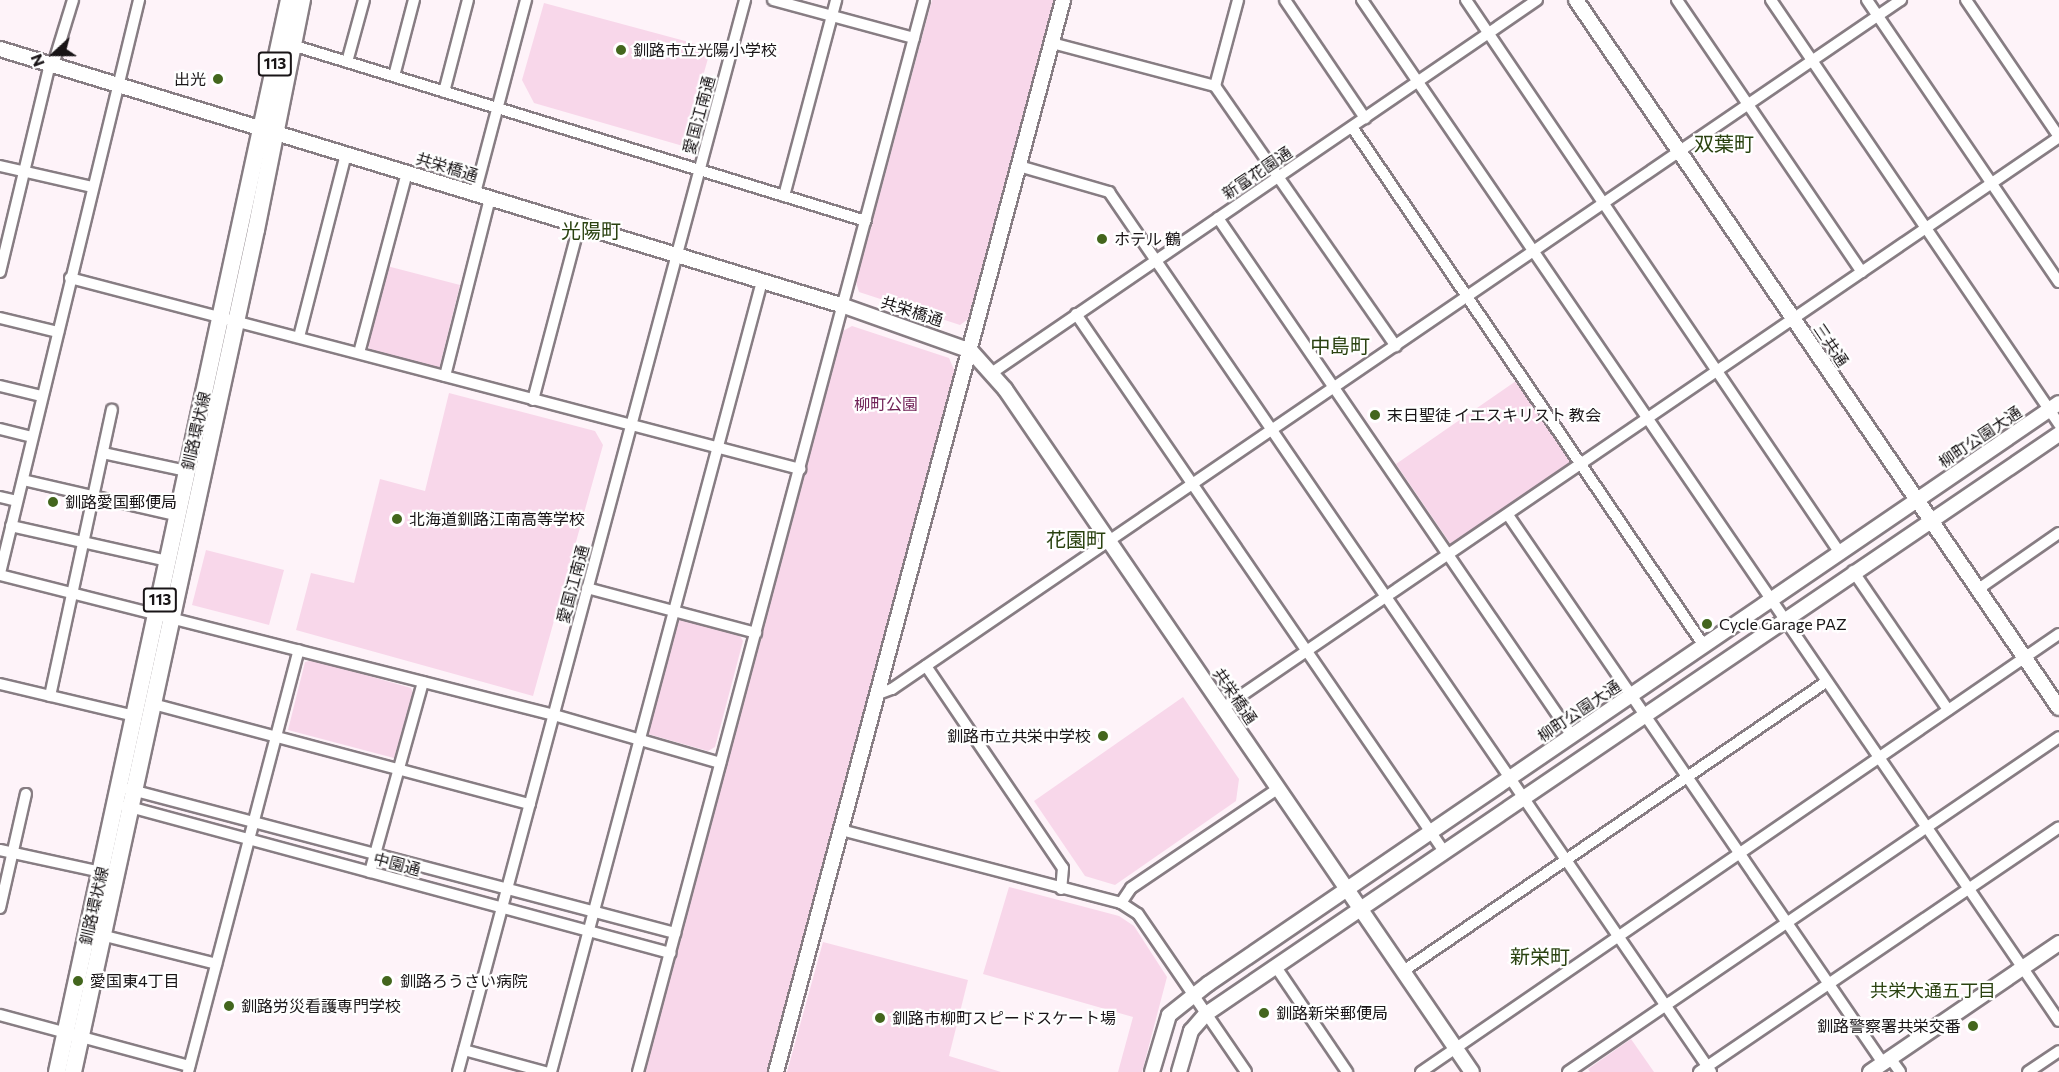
<!DOCTYPE html>
<html>
<head>
<meta charset="utf-8">
<style>
  body { margin:0 }
  #map { position:relative; width:2059px; height:1072px; overflow:hidden; background:#fef3f9; font-family:Commissioner,"Noto Sans JP",sans-serif }
  div>[style] { position:absolute }
  .green>* { inset:0; background:#f8d7ea }
  .roads { filter:drop-shadow(2px 0 #877d83) drop-shadow(-2px 0 #877d83) drop-shadow(0 2px #877d83) drop-shadow(0 -2px #877d83) }
  .minor>* { height:10px; margin:-5px; padding:0 5px; transform-origin:5px; border-radius:5px; background:#fff }
  .tertiary>* { height:14px; margin:-7px; padding:0 7px; transform-origin:7px; border-radius:7px; background:#fff }
  .primary>* { height:16px; margin:-8px; padding:0 8px; transform-origin:8px; border-radius:8px; background:#fff }
  .dots>* { width:16px; height:16px; translate:-50% -50%; box-sizing:border-box; border:3px solid #fff; border-radius:50% }
  span { translate:-50% -50%; white-space:nowrap; text-align:center; line-height:1.15; -webkit-text-stroke:4.5px #fff; paint-order:stroke }
  .shield-label span { padding:2px 4px; background:#fff; border:2px solid; border-radius:4px; -webkit-text-stroke-width:0 }
  .shield-label { font-size:15px; color:#191517; font-weight:700 }
  .poi-label { font-size:16px; color:#191517 }
  .left { translate:0 -50%; text-align:left }
  .right { translate:-100% -50%; text-align:right }
  .street-label { font-size:16px; color:#191517 }
  .park-label { font-size:16px; color:#702257 }
  .neighbourhood-label { font-size:18px; color:#2a4210 }
  .quarter-label { font-size:20px; color:#2a4210 }
  .north { position:absolute; left:24px; top:24px; width:60px; height:60px; -webkit-text-stroke:4px #fff; paint-order:stroke; rotate:249deg; font-size:16px; font-weight:700; line-height:24px; text-align:center; color:#191517 }
  .north::after { content:''; display:block; margin:auto; width:21px; height:27px; background:#191517; clip-path:polygon(50% 0,100% 100%,50% 72%,0 100%) }
</style>
</head>
<body>
<div id="map">
  <div class="green">
    <div style="clip-path:polygon(932px 0,1056px 0,971px 317px,960px 325px,859px 292px,856px 282px)"></div>
    <div style="clip-path:polygon(544px 3px,711px 48px,683px 146px,534px 103px,522px 80px)"></div>
    <div style="clip-path:polygon(387px 266px,460px 285px,439px 369px,371px 351px,366px 342px)"></div>
    <div style="clip-path:polygon(852px 326px,949px 358px,956px 374px,769px 1072px,645px 1072px,843px 331px)"></div>
    <div style="clip-path:polygon(1516px 381px,1572px 462px,1452px 546px,1396px 464px)"></div>
    <div style="clip-path:polygon(449px 393px,595px 431px,603px 445px,533px 696px,296px 630px,311px 573px,354px 583px,380px 479px,425px 491px)"></div>
    <div style="clip-path:polygon(206px 550px,284px 570px,269px 625px,192px 605px)"></div>
    <div style="clip-path:polygon(679px 619px,740px 636px,743px 641px,715px 747px,708px 751px,648px 734px)"></div>
    <div style="clip-path:polygon(313px 660px,411px 688px,413px 693px,394px 758px,288px 730px,305px 662px)"></div>
    <div style="clip-path:polygon(1183px 697px,1239px 779px,1236px 801px,1115px 885px,1085px 876px,1034px 801px)"></div>
    <div style="clip-path:polygon(1009px 887px,1119px 916px,1134px 926px,1167px 977px,1142px 1072px,1118px 1072px,1133px 1017px,983px 974px)"></div>
    <div style="clip-path:polygon(823px 942px,968px 980px,949px 1056px,1001px 1072px,787px 1072px)"></div>
    <div style="clip-path:polygon(1631px 1039px,1654px 1072px,1590px 1072px,1588px 1069px)"></div>
  </div>
  <div class="roads">
    <div class="minor">
      <div style="left:773px;top:0;width:146px;rotate:15.1deg"></div>
      <div style="left:1285px;top:0;width:143px;rotate:55.9deg"></div>
      <div style="left:1362px;top:0;width:1236px;rotate:55.68deg"></div>
      <div style="left:1466px;top:0;width:668px;rotate:55.93deg"></div>
      <div style="left:1677px;top:0;width:329px;rotate:55.8deg"></div>
      <div style="left:1771px;top:0;width:513px;rotate:55.81deg"></div>
      <div style="left:1867px;top:0;width:341px;rotate:55.8deg"></div>
      <div style="left:1966px;top:0;width:166px;rotate:55.8deg"></div>
      <div style="left:1052px;top:43px;width:169px;rotate:14.8deg"></div>
      <div style="left:1215px;top:86px;width:317px;rotate:55.2deg"></div>
      <div style="left:292px;top:45px;width:600px;rotate:17.05deg"></div>
      <div style="left:347px;top:62px;width:64px;rotate:-74.7deg"></div>
      <div style="left:53px;top:65px;width:68px;rotate:-72.9deg"></div>
      <div style="left:394px;top:76px;width:79px;rotate:-75.3deg"></div>
      <div style="left:1215px;top:86px;width:89px;rotate:-75deg"></div>
      <div style="left:444px;top:92px;width:95px;rotate:-75.4deg"></div>
      <div style="left:1352px;top:127px;width:627px;rotate:55.85deg"></div>
      <div style="left:0;top:166px;width:94px;rotate:12.9deg"></div>
      <div style="left:1019px;top:166px;width:94px;rotate:16.1deg"></div>
      <div style="left:1109px;top:192px;width:1066px;rotate:55.62deg"></div>
      <div style="left:475px;top:193px;width:200px;rotate:-75.2deg"></div>
      <div style="left:784px;top:196px;width:203px;rotate:-75.1deg"></div>
      <div style="left:1218px;top:218px;width:627px;rotate:55.65deg"></div>
      <div style="left:0;top:272px;width:214px;rotate:-76.5deg"></div>
      <div style="left:70px;top:278px;width:755px;rotate:14.66deg"></div>
      <div style="left:1076px;top:314px;width:653px;rotate:55.6deg"></div>
      <div style="left:0;top:318px;width:60px;rotate:13.6deg"></div>
      <div style="left:299px;top:337px;width:189px;rotate:-75.6deg"></div>
      <div style="left:359px;top:353px;width:187px;rotate:-75.1deg"></div>
      <div style="left:993px;top:372px;width:659px;rotate:-34.37deg"></div>
      <div style="left:445px;top:376px;width:184px;rotate:-75.8deg"></div>
      <div style="left:0;top:386px;width:42px;rotate:13.7deg"></div>
      <div style="left:533px;top:400px;width:180px;rotate:-75.2deg"></div>
      <div style="left:0;top:429px;width:33px;rotate:14deg"></div>
      <div style="left:103px;top:453px;width:86px;rotate:12.1deg"></div>
      <div style="left:23px;top:480px;width:160px;rotate:13deg"></div>
      <div style="left:0;top:497px;width:17px;rotate:13deg"></div>
      <div style="left:1508px;top:515px;width:664px;rotate:55.62deg"></div>
      <div style="left:11px;top:526px;width:161px;rotate:12.6deg"></div>
      <div style="left:1853px;top:571px;width:168px;rotate:55.6deg"></div>
      <div style="left:0;top:573px;width:590px;rotate:-76.36deg"></div>
      <div style="left:0;top:575px;width:571px;rotate:14.18deg"></div>
      <div style="left:554px;top:715px;width:173px;rotate:16.1deg"></div>
      <div style="left:587px;top:588px;width:175px;rotate:14.9deg"></div>
      <div style="left:1977px;top:590px;width:100px;rotate:-34.8deg"></div>
      <div style="left:926px;top:666px;width:244px;rotate:55.9deg"></div>
      <div style="left:1063px;top:868px;width:21px;rotate:95deg"></div>
      <div style="left:0;top:684px;width:138px;rotate:13.4deg"></div>
      <div style="left:878px;top:694px;width:15px;rotate:-20deg"></div>
      <div style="left:892px;top:689px;width:1222px;rotate:-34.33deg"></div>
      <div style="left:50px;top:696px;width:293px;rotate:-77.8deg"></div>
      <div style="left:153px;top:704px;width:390px;rotate:14.9deg"></div>
      <div style="left:1223px;top:708px;width:1012px;rotate:-34.33deg"></div>
      <div style="left:128px;top:789px;width:566px;rotate:14.75deg"></div>
      <div style="left:126px;top:806px;width:564px;rotate:15.12deg"></div>
      <div style="left:841px;top:830px;width:289px;rotate:14.6deg"></div>
      <div style="left:1121px;top:903px;width:20px;rotate:33deg"></div>
      <div style="left:1138px;top:914px;width:191px;rotate:55.6deg"></div>
      <div style="left:0;top:850px;width:103px;rotate:12.3deg"></div>
      <div style="left:370px;top:872px;width:197px;rotate:-74.4deg"></div>
      <div style="left:1121px;top:903px;width:18px;rotate:-56deg"></div>
      <div style="left:1131px;top:888px;width:176px;rotate:-34.1deg"></div>
      <div style="left:0;top:908px;width:117px;rotate:-77.2deg"></div>
      <div style="left:97px;top:934px;width:123px;rotate:14.1deg"></div>
      <div style="left:1276px;top:967px;width:127px;rotate:55.9deg"></div>
      <div style="left:1402px;top:972px;width:514px;rotate:-34.37deg"></div>
      <div style="left:0;top:1015px;width:196px;rotate:15.1deg"></div>
      <div style="left:464px;top:1050px;width:84px;rotate:15.2deg"></div>
      <div style="left:1890px;top:1058px;width:17px;rotate:54deg"></div>
      <div style="left:188px;top:1072px;width:436px;rotate:-75.3deg"></div>
      <div style="left:458px;top:1072px;width:1110px;rotate:-75.01deg"></div>
      <div style="left:551px;top:1072px;width:819px;rotate:-75.06deg"></div>
      <div style="left:638px;top:1072px;width:1109px;rotate:-75.06deg"></div>
      <div style="left:1421px;top:1072px;width:774px;rotate:-34.47deg"></div>
      <div style="left:1568px;top:1072px;width:594px;rotate:-34.3deg"></div>
      <div style="left:1699px;top:1072px;width:435px;rotate:-34.2deg"></div>
      <div style="left:2028px;top:1072px;width:37px;rotate:-34deg"></div>
    </div>
    <div class="tertiary">
      <div style="left:1576px;top:0;width:857px;rotate:55.7deg"></div>
      <div style="left:0;top:49px;width:882px;rotate:16.94deg"></div>
      <div style="left:844px;top:306px;width:135px;rotate:19.5deg"></div>
      <div style="left:971px;top:351px;width:51px;rotate:48.2deg"></div>
      <div style="left:1005px;top:389px;width:827px;rotate:55.64deg"></div>
      <div style="left:776px;top:1072px;width:1110px;rotate:-75.01deg"></div>
      <div style="left:1152px;top:1072px;width:59px;rotate:-73.4deg"></div>
      <div style="left:1169px;top:1015px;width:50px;rotate:-38.5deg"></div>
      <div style="left:1208px;top:984px;width:1030px;rotate:-34.32deg"></div>
      <div style="left:1179px;top:1072px;width:43px;rotate:-73.7deg"></div>
      <div style="left:1191px;top:1031px;width:23px;rotate:-49deg"></div>
      <div style="left:1206px;top:1014px;width:1032px;rotate:-34.21deg"></div>
      <div style="left:1870px;top:1072px;width:229px;rotate:-34.3deg"></div>
    </div>
    <div class="primary">
      <div style="left:57px;top:1072px;width:1097px;rotate:-77.79deg"></div>
      <div style="left:73px;top:1072px;width:862px;rotate:-77.74deg"></div>
      <div style="left:256px;top:230px;width:235px;rotate:-78.7deg"></div>
    </div>
  </div>
  <div class="dots">
    <div style="left:621px;top:50px;background:#43661d"></div>
    <div style="left:218px;top:79px;background:#43661d"></div>
    <div style="left:1102px;top:239px;background:#43661d"></div>
    <div style="left:1375px;top:415px;background:#43661d"></div>
    <div style="left:53px;top:502px;background:#43661d"></div>
    <div style="left:397px;top:519px;background:#43661d"></div>
    <div style="left:1707px;top:624px;background:#43661d"></div>
    <div style="left:1103px;top:736px;background:#43661d"></div>
    <div style="left:78px;top:981px;background:#43661d"></div>
    <div style="left:387px;top:981px;background:#43661d"></div>
    <div style="left:229px;top:1006px;background:#43661d"></div>
    <div style="left:1264px;top:1013px;background:#43661d"></div>
    <div style="left:880px;top:1018px;background:#43661d"></div>
    <div style="left:1973px;top:1026px;background:#43661d"></div>
  </div>
  <div class="shield-label">
    <span style="left:275px;top:64px">113</span>
    <span style="left:160px;top:600px">113</span>
  </div>
  <div class="poi-label">
    <span class="left" style="left:633px;top:50px">釧路市立光陽小学校</span>
    <span class="right" style="left:206px;top:79px">出光</span>
    <span class="left" style="left:1114px;top:239px">ホテル 鶴</span>
    <span class="left" style="left:1387px;top:415px">末日聖徒 イエスキリスト 教会</span>
    <span class="left" style="left:65px;top:502px">釧路愛国郵便局</span>
    <span class="left" style="left:409px;top:519px">北海道釧路江南高等学校</span>
    <span class="left" style="left:1719px;top:624px">Cycle Garage PAZ</span>
    <span class="right" style="left:1091px;top:736px">釧路市立共栄中学校</span>
    <span class="left" style="left:90px;top:981px">愛国東4丁目</span>
    <span class="left" style="left:400px;top:981px">釧路ろうさい病院</span>
    <span class="left" style="left:241px;top:1006px">釧路労災看護専門学校</span>
    <span class="left" style="left:1276px;top:1013px">釧路新栄郵便局</span>
    <span class="left" style="left:892px;top:1018px">釧路市柳町スピードスケート場</span>
    <span class="right" style="left:1961px;top:1026px">釧路警察署共栄交番</span>
  </div>
  <div class="street-label">
    <span style="left:699px;top:115px;rotate:-75deg">愛国江南通</span>
    <span style="left:447px;top:167px;rotate:17deg">共栄橋通</span>
    <span style="left:1257px;top:173px;rotate:-34deg">新富花園通</span>
    <span style="left:912px;top:311px;rotate:18deg">共栄橋通</span>
    <span style="left:1831px;top:345px;rotate:56deg">三共通</span>
    <span style="left:196px;top:431px;rotate:-77deg">釧路環状線</span>
    <span style="left:1980px;top:437px;rotate:-34deg">柳町公園大通</span>
    <span style="left:573px;top:584px;rotate:-75deg">愛国江南通</span>
    <span style="left:1235px;top:696px;rotate:56deg">共栄橋通</span>
    <span style="left:1579px;top:711px;rotate:-34deg">柳町公園大通</span>
    <span style="left:397px;top:864px;rotate:15deg">中園通</span>
    <span style="left:94px;top:906px;rotate:-77deg">釧路環状線</span>
  </div>
  <div class="park-label">
    <span style="left:886px;top:404px">柳町公園</span>
  </div>
  <div class="neighbourhood-label">
    <span style="left:1933px;top:990px">共栄大通五丁目</span>
  </div>
  <div class="quarter-label">
    <span style="left:1724px;top:143px">双葉町</span>
    <span style="left:591px;top:230px">光陽町</span>
    <span style="left:1340px;top:345px">中島町</span>
    <span style="left:1076px;top:539px">花園町</span>
    <span style="left:1540px;top:956px">新栄町</span>
  </div>
  <div class="north">N</div>
</div>
</body>
</html>
